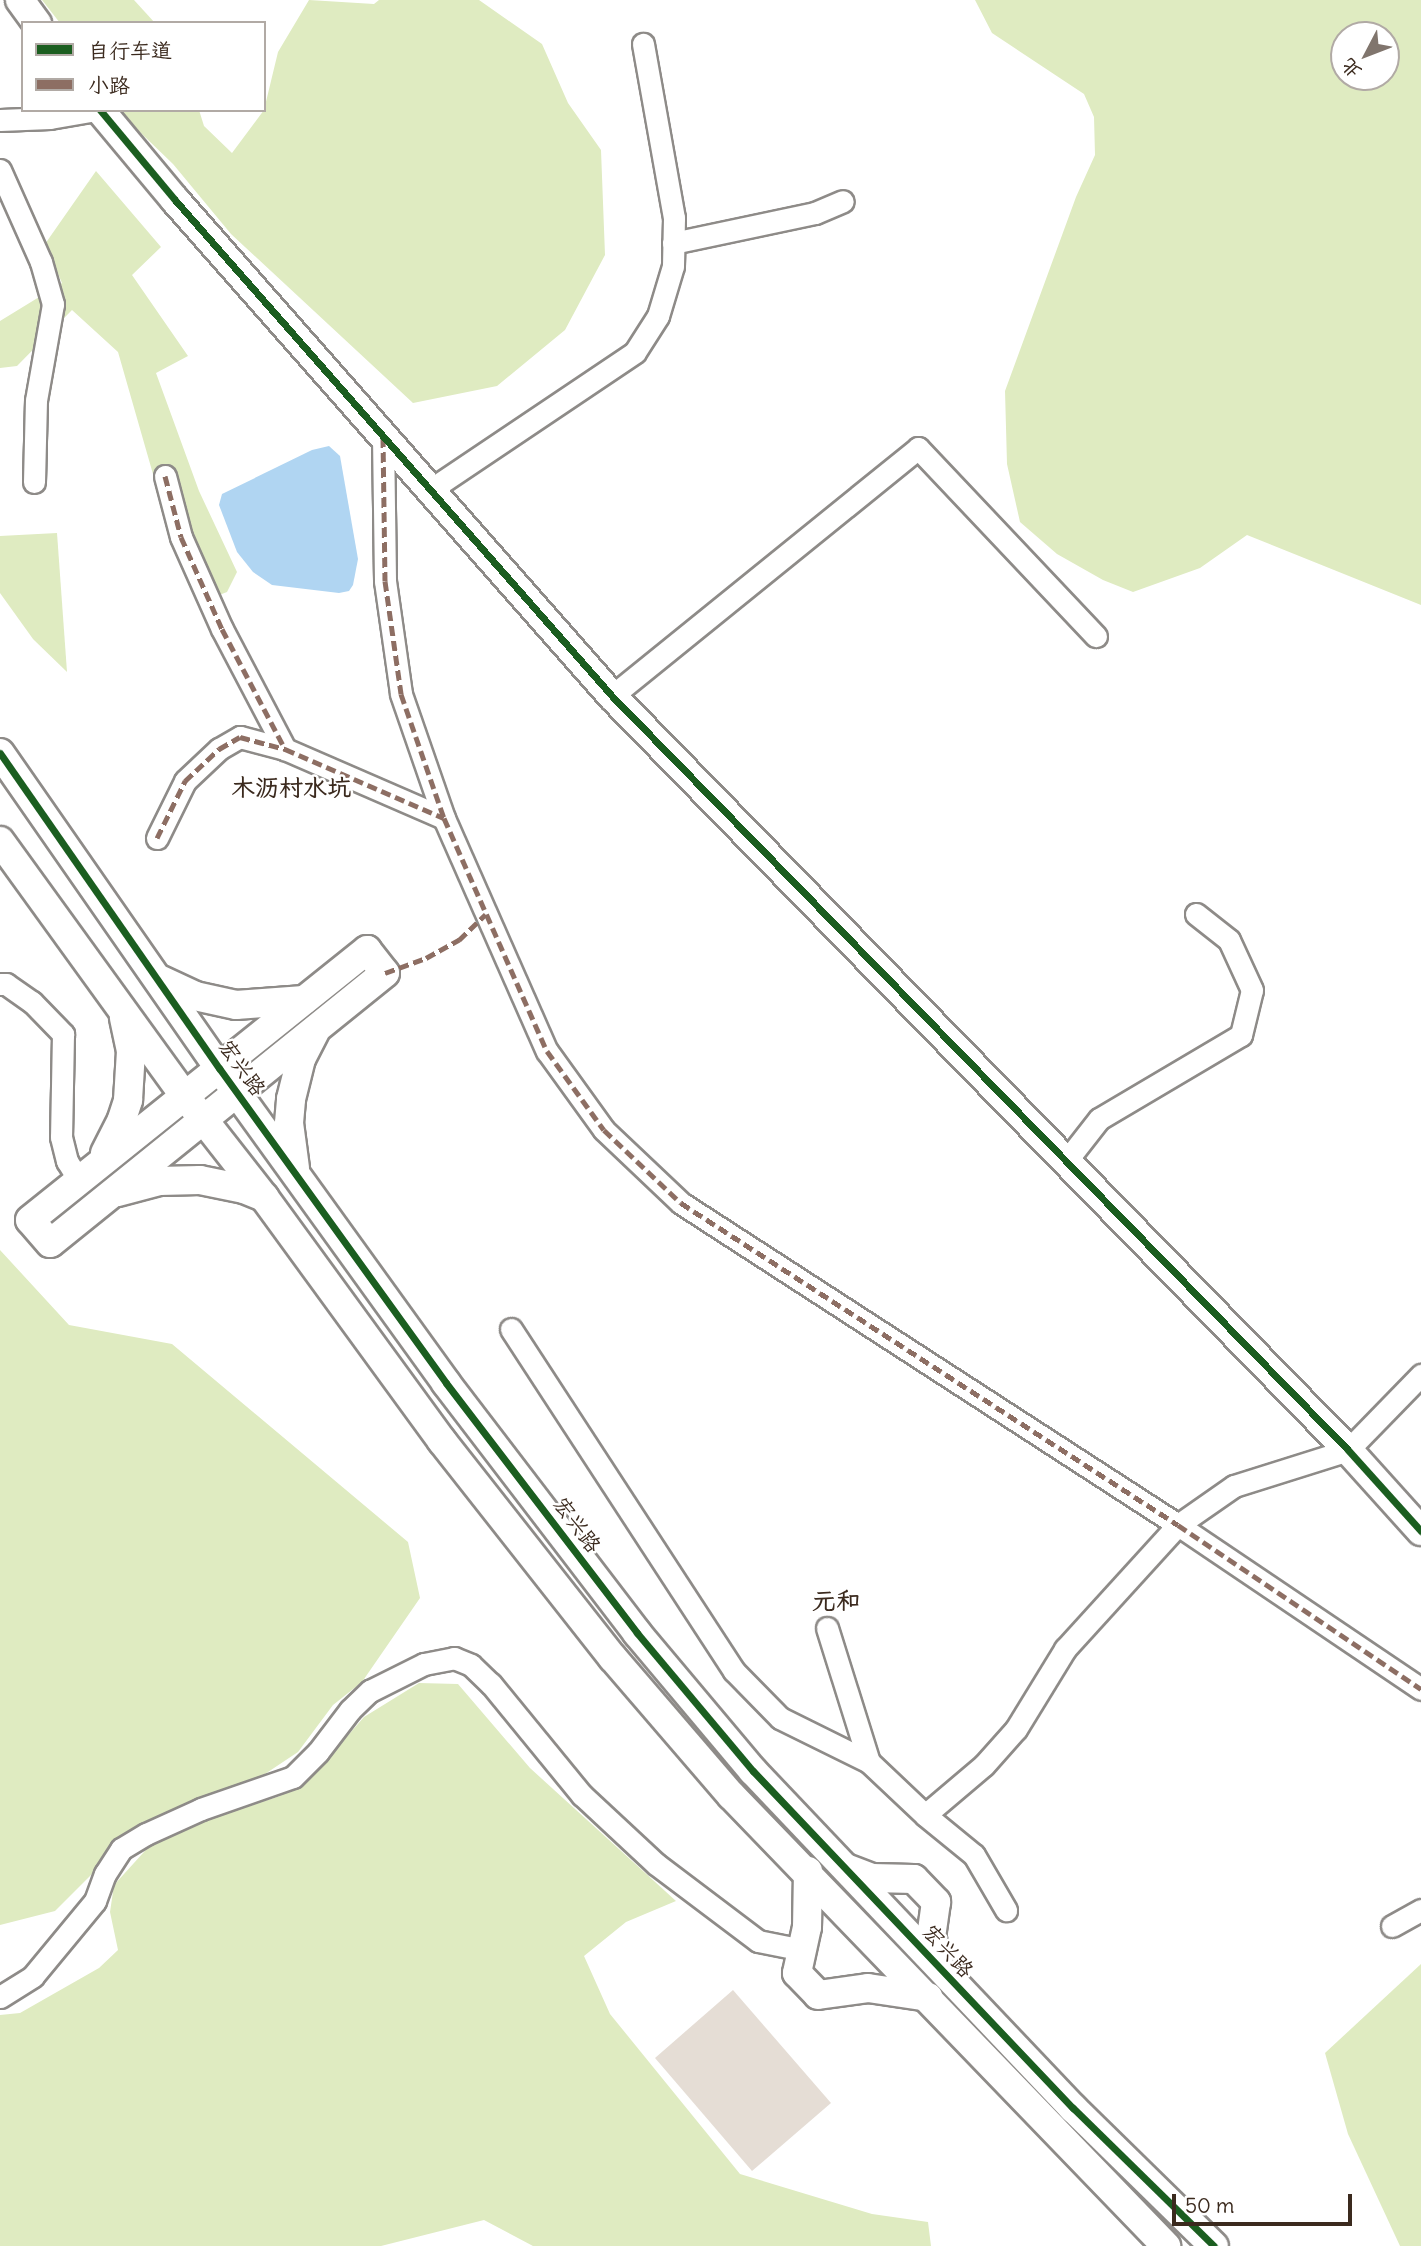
<!DOCTYPE html>
<html>
<head>
<meta charset="utf-8">
<style>
  body { margin:0 }
  #map { position:relative; width:1421px; height:2246px; overflow:hidden; background:#fff; font-family:Delius,"LXGW WenKai TC",sans-serif }
  div>[style] { position:absolute }
  .green>* { inset:0; background:#dfebc1 }
  .water>* { inset:0; background:#b0d5f2 }
  .building>* { inset:0; background:#e5ddd5 }
  .roads { filter:drop-shadow(2px 0 #8e8b88) drop-shadow(-2px 0 #8e8b88) drop-shadow(0 2px #8e8b88) drop-shadow(0 -2px #8e8b88) }
  .minor>* { height:21px; margin:-10.5px; padding:0 10.5px; transform-origin:10.5px; border-radius:10.5px; background:#fff }
  .tertiary>* { height:28px; margin:-14px; padding:0 14px; transform-origin:14px; border-radius:14px; background:#fff }
  .quiet>* { height:5px; margin-top:-2.5px; transform-origin:0; background:repeating-linear-gradient(90deg,#8d6e63 0 10px,transparent 0 15px) }
  .cycleway>* { height:7px; margin:-3.5px; padding:0 3.5px; transform-origin:3.5px; border-radius:3.5px; background:#1b5e20 }
  span { translate:-50% -50%; white-space:nowrap; text-align:center; line-height:1.15; -webkit-text-stroke:5px #fff; paint-order:stroke }
  .street-label { font-size:21px; color:#3b2a1e }
  .quarter-label { font-size:24px; color:#3b2a1e; font-weight:700 }
  .legend { position:absolute; left:21px; top:21px; width:245px; height:91px; box-sizing:border-box; background:#fff; border:2px solid #b1aaa5; margin:0; padding:9px 12px; list-style:none; font-size:21px; color:#3b2a1e }
  .legend li { display:flex; align-items:center; gap:14px; height:35px }
  .legend b { width:35px; border:2px solid #b1aaa5 }
  .north { position:absolute; left:1330px; top:21px; width:70px; height:70px; box-sizing:border-box; background:#fff; border:2px solid #b1aaa5; border-radius:50%; rotate:228deg; font-size:19px; font-weight:700; line-height:28px; text-align:center; color:#3b2a1e }
  .north::after { content:''; display:block; margin:auto; width:24px; height:32px; background:#80756d; clip-path:polygon(50% 0,100% 100%,50% 72%,0 100%) }
  .scale { position:absolute; left:1172px; top:2194px; width:180px; height:32px; box-sizing:border-box; border:4px solid #3b2a1e; border-top:0; padding-left:9px; font-size:21px; line-height:24px; white-space:nowrap; color:#3b2a1e; -webkit-text-stroke:5px #fff; paint-order:stroke }
</style>
</head>
<body>
<div id="map">
  <div class="green">
    <div style="clip-path:polygon(42px 0,134px 0,155px 23px,60px 23px)"></div>
    <div style="clip-path:polygon(309px 0,374px 4px,379px 0,479px 0,542px 44px,568px 103px,601px 150px,605px 255px,565px 330px,497px 386px,413px 403px,231px 234px,173px 164px,117px 110px,199px 110px,204px 126px,232px 153px,264px 110px,278px 52px)"></div>
    <div style="clip-path:polygon(evenodd,975px 0,1421px 0,1421px 605px,1247px 535px,1200px 568px,1133px 592px,1103px 580px,1057px 554px,1020px 522px,1007px 464px,1005px 391px,1076px 197px,1095px 155px,1094px 117px,1084px 94px,992px 33px,975px 0,1344px 35px,1386px 35px,1386px 77px,1344px 77px,1344px 35px)"></div>
    <div style="clip-path:polygon(96px 171px,161px 247px,132px 275px,188px 356px,156px 373px,199px 491px,237px 572px,227px 592px,201px 602px,161px 502px,118px 352px,72px 310px,17px 366px,0 368px,0 321px,62px 283px,45px 244px)"></div>
    <div style="clip-path:polygon(57px 533px,67px 672px,33px 639px,0 593px,0 536px)"></div>
    <div style="clip-path:polygon(0 1250px,69px 1325px,172px 1344px,408px 1542px,420px 1598px,362px 1682px,333px 1705px,298px 1752px,262px 1776px,141px 1827px,113px 1842px,92px 1874px,55px 1911px,0 1925px)"></div>
    <div style="clip-path:polygon(419px 1683px,458px 1684px,530px 1768px,676px 1901px,626px 1922px,584px 1956px,610px 2014px,740px 2174px,872px 2214px,928px 2222px,931px 2246px,533px 2246px,484px 2220px,381px 2246px,0 2246px,0 2015px,20px 2013px,99px 1968px,118px 1950px,110px 1912px,114px 1885px,153px 1842px,192px 1825px,280px 1796px,316px 1772px,364px 1717px)"></div>
    <div style="clip-path:polygon(1421px 1964px,1421px 2246px,1400px 2246px,1348px 2134px,1325px 2053px)"></div>
  </div>
  <div class="water">
    <div style="clip-path:polygon(329px 446px,340px 456px,358px 559px,353px 585px,349px 591px,339px 593px,272px 585px,253px 572px,237px 552px,219px 505px,222px 494px,312px 450px)"></div>
  </div>
  <div class="building">
    <div style="clip-path:polygon(733px 1990px,831px 2103px,752px 2171px,655px 2058px)"></div>
  </div>
  <div class="roads">
    <div class="minor">
      <div style="left:0;top:120px;width:50px;rotate:-2.3deg"></div>
      <div style="left:50px;top:118px;width:47px;rotate:-9.9deg"></div>
      <div style="left:0;top:170px;width:101px;rotate:66deg"></div>
      <div style="left:41px;top:262px;width:44px;rotate:74.1deg"></div>
      <div style="left:53px;top:304px;width:97px;rotate:100deg"></div>
      <div style="left:36px;top:400px;width:82px;rotate:91.4deg"></div>
      <div style="left:673px;top:243px;width:145px;rotate:-11.9deg"></div>
      <div style="left:815px;top:213px;width:30px;rotate:-23deg"></div>
      <div style="left:383px;top:436px;width:145px;rotate:89.2deg"></div>
      <div style="left:385px;top:581px;width:114px;rotate:81.9deg"></div>
      <div style="left:401px;top:694px;width:131px;rotate:70.9deg"></div>
      <div style="left:444px;top:818px;width:255px;rotate:66.2deg"></div>
      <div style="left:547px;top:1051px;width:97px;rotate:54.2deg"></div>
      <div style="left:604px;top:1130px;width:106px;rotate:43.5deg"></div>
      <div style="left:681px;top:1203px;width:592px;rotate:32.94deg"></div>
      <div style="left:1178px;top:1525px;width:293px;rotate:34deg"></div>
      <div style="left:165px;top:476px;width:63px;rotate:75.3deg"></div>
      <div style="left:181px;top:537px;width:101px;rotate:66deg"></div>
      <div style="left:222px;top:629px;width:136px;rotate:62.3deg"></div>
      <div style="left:285px;top:749px;width:173px;rotate:23.5deg"></div>
      <div style="left:430px;top:490px;width:247px;rotate:-33.9deg"></div>
      <div style="left:635px;top:352px;width:43px;rotate:-57.4deg"></div>
      <div style="left:658px;top:316px;width:52px;rotate:-73.3deg"></div>
      <div style="left:673px;top:266px;width:48px;rotate:-88.8deg"></div>
      <div style="left:674px;top:218px;width:177px;rotate:-100.1deg"></div>
      <div style="left:612px;top:696px;width:394px;rotate:-39deg"></div>
      <div style="left:918px;top:448px;width:259px;rotate:46.6deg"></div>
      <div style="left:157px;top:838px;width:64px;rotate:-63.8deg"></div>
      <div style="left:185px;top:781px;width:47px;rotate:-43.3deg"></div>
      <div style="left:219px;top:749px;width:24px;rotate:-30deg"></div>
      <div style="left:240px;top:737px;width:47px;rotate:14.9deg"></div>
      <div style="left:0;top:984px;width:6px"></div>
      <div style="left:6px;top:984px;width:32px;rotate:35deg"></div>
      <div style="left:32px;top:1002px;width:45px;rotate:45.9deg"></div>
      <div style="left:63px;top:1034px;width:103px;rotate:91.1deg"></div>
      <div style="left:61px;top:1137px;width:25px;rotate:76deg"></div>
      <div style="left:67px;top:1161px;width:22px;rotate:58deg"></div>
      <div style="left:1067px;top:1160px;width:52px;rotate:-52deg"></div>
      <div style="left:1099px;top:1119px;width:165px;rotate:-30.6deg"></div>
      <div style="left:1241px;top:1035px;width:46px;rotate:-76.3deg"></div>
      <div style="left:1252px;top:990px;width:55px;rotate:-114.7deg"></div>
      <div style="left:1229px;top:940px;width:42px;rotate:-141.8deg"></div>
      <div style="left:511px;top:1329px;width:408px;rotate:56.9deg"></div>
      <div style="left:734px;top:1671px;width:66px;rotate:45.6deg"></div>
      <div style="left:780px;top:1718px;width:99px;rotate:26.3deg"></div>
      <div style="left:869px;top:1762px;width:77px;rotate:43.4deg"></div>
      <div style="left:925px;top:1815px;width:77px;rotate:-40.3deg"></div>
      <div style="left:984px;top:1765px;width:48px;rotate:-48.4deg"></div>
      <div style="left:1016px;top:1729px;width:94px;rotate:-58.5deg"></div>
      <div style="left:1065px;top:1649px;width:168px;rotate:-47.7deg"></div>
      <div style="left:1178px;top:1525px;width:68px;rotate:-34.9deg"></div>
      <div style="left:1234px;top:1486px;width:120px;rotate:-17.5deg"></div>
      <div style="left:1348px;top:1450px;width:105px;rotate:-45.8deg"></div>
      <div style="left:827px;top:1628px;width:140px;rotate:72.6deg"></div>
      <div style="left:925px;top:1815px;width:63px;rotate:39.2deg"></div>
      <div style="left:974px;top:1855px;width:64px;rotate:59.8deg"></div>
      <div style="left:1392px;top:1926px;width:33px;rotate:-29deg"></div>
      <div style="left:0;top:1997px;width:39px;rotate:-32deg"></div>
      <div style="left:33px;top:1976px;width:97px;rotate:-50.4deg"></div>
      <div style="left:95px;top:1901px;width:29px;rotate:-70deg"></div>
      <div style="left:105px;top:1874px;width:30px;rotate:-57deg"></div>
      <div style="left:121px;top:1849px;width:29px;rotate:-31deg"></div>
      <div style="left:146px;top:1834px;width:60px;rotate:-24.4deg"></div>
      <div style="left:201px;top:1809px;width:97px;rotate:-19.2deg"></div>
      <div style="left:293px;top:1777px;width:35px;rotate:-45deg"></div>
      <div style="left:318px;top:1752px;width:53px;rotate:-52.7deg"></div>
      <div style="left:350px;top:1710px;width:28px;rotate:-44deg"></div>
      <div style="left:370px;top:1691px;width:60px;rotate:-26.6deg"></div>
      <div style="left:424px;top:1664px;width:31px;rotate:-11deg"></div>
      <div style="left:454px;top:1658px;width:18px;rotate:22deg"></div>
      <div style="left:471px;top:1665px;width:28px;rotate:44deg"></div>
      <div style="left:491px;top:1684px;width:144px;rotate:50.7deg"></div>
      <div style="left:582px;top:1795px;width:101px;rotate:43deg"></div>
      <div style="left:656px;top:1864px;width:128px;rotate:37deg"></div>
      <div style="left:758px;top:1941px;width:46px;rotate:11.3deg"></div>
    </div>
    <div class="tertiary">
      <div style="left:20px;top:0;width:29px;rotate:54deg"></div>
      <div style="left:100px;top:110px;width:117px;rotate:50.2deg"></div>
      <div style="left:175px;top:200px;width:661px;rotate:48.62deg"></div>
      <div style="left:612px;top:696px;width:1054px;rotate:45.69deg"></div>
      <div style="left:1348px;top:1450px;width:109px;rotate:48deg"></div>
      <div style="left:0;top:753px;width:384px;rotate:55.2deg"></div>
      <div style="left:219px;top:1068px;width:388px;rotate:54.2deg"></div>
      <div style="left:446px;top:1383px;width:315px;rotate:52.6deg"></div>
      <div style="left:637px;top:1633px;width:180px;rotate:50deg"></div>
      <div style="left:753px;top:1771px;width:465px;rotate:46.5deg"></div>
      <div style="left:1073px;top:2108px;width:197px;rotate:44.4deg"></div>
      <div style="left:0;top:841px;width:314px;rotate:54.1deg"></div>
      <div style="left:184px;top:1095px;width:130px;rotate:51.9deg"></div>
      <div style="left:264px;top:1197px;width:302px;rotate:53.9deg"></div>
      <div style="left:442px;top:1441px;width:276px;rotate:51.8deg"></div>
      <div style="left:613px;top:1658px;width:181px;rotate:49.3deg"></div>
      <div style="left:731px;top:1795px;width:627px;rotate:46.03deg"></div>
      <div style="left:367px;top:950px;width:29px;rotate:52deg"></div>
      <div style="left:385px;top:973px;width:430px;rotate:141.1deg"></div>
      <div style="left:50px;top:1243px;width:30px;rotate:-131deg"></div>
      <div style="left:30px;top:1220px;width:432px;rotate:-38.7deg"></div>
      <div style="left:161px;top:980px;width:38px;rotate:25deg"></div>
      <div style="left:195px;top:996px;width:42px;rotate:12.4deg"></div>
      <div style="left:236px;top:1005px;width:68px;rotate:-4.2deg"></div>
      <div style="left:105px;top:1153px;width:38px;rotate:-63deg"></div>
      <div style="left:122px;top:1119px;width:20px;rotate:-72deg"></div>
      <div style="left:128px;top:1100px;width:49px;rotate:-86.5deg"></div>
      <div style="left:131px;top:1051px;width:34px;rotate:-102deg"></div>
      <div style="left:295px;top:1168px;width:45px;rotate:-97.6deg"></div>
      <div style="left:289px;top:1123px;width:24px;rotate:-85deg"></div>
      <div style="left:291px;top:1099px;width:41px;rotate:-76deg"></div>
      <div style="left:301px;top:1059px;width:30px;rotate:-63deg"></div>
      <div style="left:118px;top:1192px;width:42px;rotate:-15deg"></div>
      <div style="left:159px;top:1181px;width:41px;rotate:-1.4deg"></div>
      <div style="left:200px;top:1180px;width:45px;rotate:11.6deg"></div>
      <div style="left:244px;top:1189px;width:22px;rotate:22deg"></div>
      <div style="left:846px;top:1868px;width:28px;rotate:21deg"></div>
      <div style="left:872px;top:1878px;width:42px;rotate:1.4deg"></div>
      <div style="left:914px;top:1879px;width:32px;rotate:46deg"></div>
      <div style="left:936px;top:1902px;width:34px;rotate:98deg"></div>
      <div style="left:931px;top:1936px;width:29px;rotate:74deg"></div>
      <div style="left:808px;top:1871px;width:56px;rotate:91deg"></div>
      <div style="left:807px;top:1927px;width:47px;rotate:102.3deg"></div>
      <div style="left:797px;top:1973px;width:30px;rotate:46deg"></div>
      <div style="left:818px;top:1995px;width:50px;rotate:-8deg"></div>
      <div style="left:868px;top:1988px;width:61px;rotate:8.5deg"></div>
    </div>
  </div>
  <div class="quiet">
    <div style="left:383px;top:437px;width:144px;rotate:89.2deg"></div>
    <div style="left:385px;top:581px;width:114px;rotate:81.9deg"></div>
    <div style="left:401px;top:694px;width:131px;rotate:70.9deg"></div>
    <div style="left:444px;top:818px;width:255px;rotate:66.2deg"></div>
    <div style="left:547px;top:1051px;width:97px;rotate:54.2deg"></div>
    <div style="left:604px;top:1130px;width:106px;rotate:43.5deg"></div>
    <div style="left:681px;top:1203px;width:592px;rotate:32.94deg"></div>
    <div style="left:1178px;top:1525px;width:293px;rotate:34deg"></div>
    <div style="left:165px;top:476px;width:63px;rotate:75.3deg"></div>
    <div style="left:181px;top:537px;width:101px;rotate:66deg"></div>
    <div style="left:222px;top:629px;width:136px;rotate:62.3deg"></div>
    <div style="left:285px;top:749px;width:173px;rotate:23.5deg"></div>
    <div style="left:157px;top:838px;width:64px;rotate:-63.8deg"></div>
    <div style="left:185px;top:781px;width:47px;rotate:-43.3deg"></div>
    <div style="left:219px;top:749px;width:24px;rotate:-30deg"></div>
    <div style="left:240px;top:737px;width:47px;rotate:14.9deg"></div>
    <div style="left:385px;top:973px;width:44px;rotate:-20.1deg"></div>
    <div style="left:426px;top:958px;width:38px;rotate:-29deg"></div>
    <div style="left:459px;top:940px;width:37px;rotate:-44deg"></div>
  </div>
  <div class="cycleway">
    <div style="left:100px;top:110px;width:117px;rotate:50.2deg"></div>
    <div style="left:175px;top:200px;width:661px;rotate:48.62deg"></div>
    <div style="left:612px;top:696px;width:1054px;rotate:45.69deg"></div>
    <div style="left:1348px;top:1450px;width:109px;rotate:48deg"></div>
    <div style="left:0;top:753px;width:384px;rotate:55.2deg"></div>
    <div style="left:219px;top:1068px;width:388px;rotate:54.2deg"></div>
    <div style="left:446px;top:1383px;width:315px;rotate:52.6deg"></div>
    <div style="left:637px;top:1633px;width:180px;rotate:50deg"></div>
    <div style="left:753px;top:1771px;width:465px;rotate:46.5deg"></div>
    <div style="left:1073px;top:2108px;width:197px;rotate:44.4deg"></div>
  </div>
  <div class="street-label">
    <span style="left:242px;top:1068px;rotate:54deg">宏兴路</span>
    <span style="left:577px;top:1525px;rotate:53deg">宏兴路</span>
    <span style="left:948px;top:1951px;rotate:47deg">宏兴路</span>
  </div>
  <div class="quarter-label">
    <span style="left:291px;top:788px">木沥村水坑</span>
    <span style="left:836px;top:1601px">元和</span>
  </div>
  <ul class="legend">
  <li><b style="height:9px;background:#1b5e20"></b>自行车道</li>
  <li><b style="height:9px;background:#8d6e63"></b>小路</li>
  </ul>
  <div class="north">北</div>
  <div class="scale">50 m</div>
</div>
</body>
</html>
